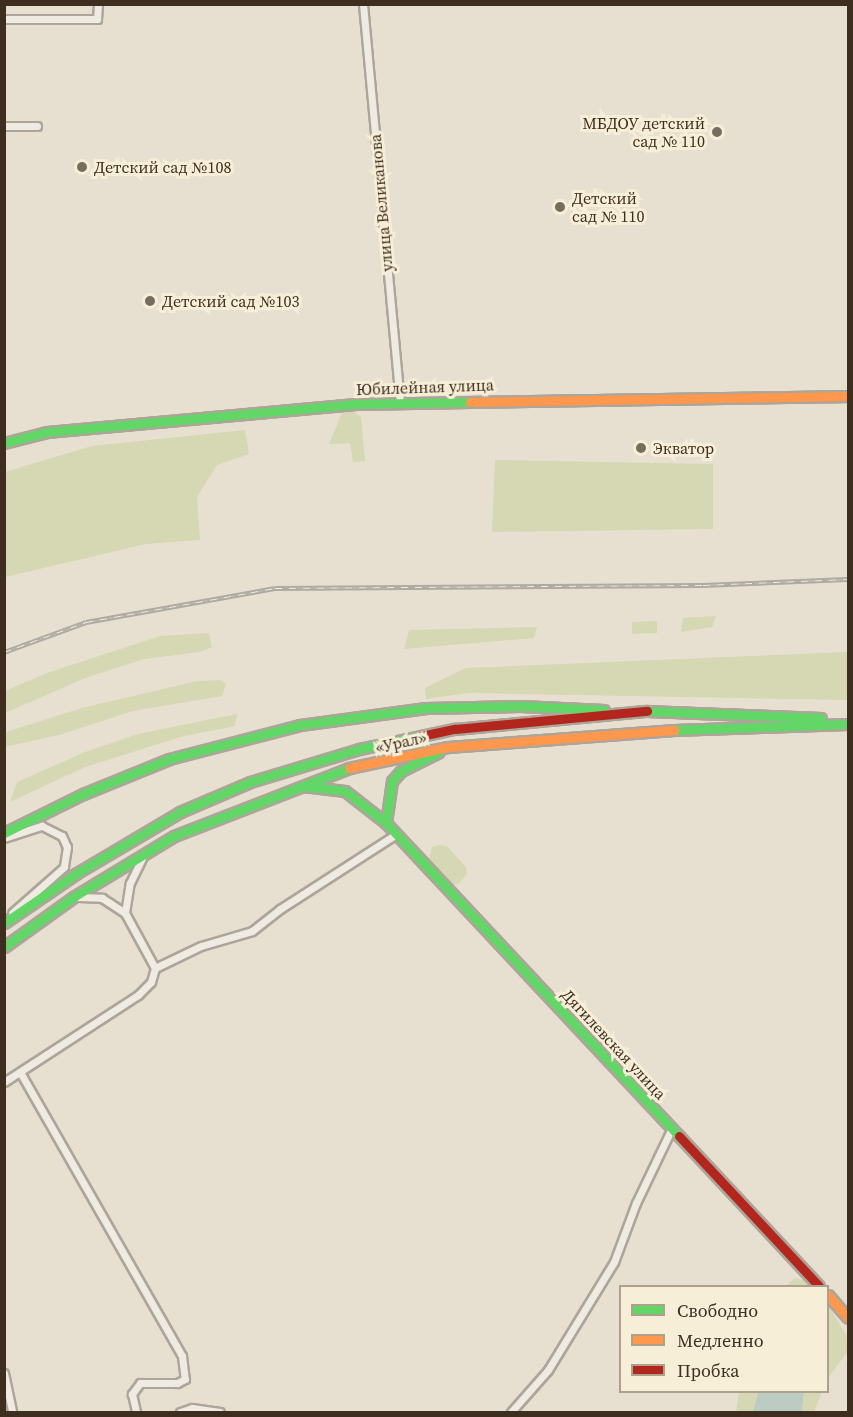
<!DOCTYPE html>
<html>
<head>
<meta charset="utf-8">
<style>
  body { margin:0 }
  #map { position:relative; width:853px; height:1417px; overflow:hidden; background:#e7e0d1; font-family:"Source Serif 4",serif }
  div>[style] { position:absolute }
  .green>* { inset:0; background:#d6d7b3 }
  .water>* { inset:0; background:#bcccc2 }
  .roads { filter:drop-shadow(2px 0 #ada599) drop-shadow(-2px 0 #ada599) drop-shadow(0 2px #ada599) drop-shadow(0 -2px #ada599) }
  .street>* { height:7px; margin:-3.5px; padding:0 3.5px; transform-origin:3.5px; border-radius:3.5px; background:#efebe3 }
  .fast>* { height:9px; margin:-4.5px; padding:0 4.5px; transform-origin:4.5px; border-radius:4.5px; background:#63d668 }
  .slow>* { height:9px; margin:-4.5px; padding:0 4.5px; transform-origin:4.5px; border-radius:4.5px; background:#ff974d }
  .jam>* { height:9px; margin:-4.5px; padding:0 4.5px; transform-origin:4.5px; border-radius:4.5px; background:#b3261e }
  .rail>* { height:4.5px; margin-top:-2.25px; transform-origin:0; background:repeating-linear-gradient(90deg,#f7eed8 0 7px,#afaaa2 0 14px); box-sizing:border-box; border-block:2px solid #afaaa2 }
  .dots>* { width:16px; height:16px; translate:-50% -50%; box-sizing:border-box; border:3px solid #f7eed8; border-radius:50% }
  span { translate:-50% -50%; white-space:nowrap; text-align:center; line-height:1.15; -webkit-text-stroke:6px #f7eed8; paint-order:stroke }
  .poi-label { font-size:16px; color:#3d2e20 }
  .right { translate:-100% -50%; text-align:right }
  .left { translate:0 -50%; text-align:left }
  .street-label { font-size:16px; color:#3d2e20 }
  .frame { position:absolute; inset:0; border:6px solid #3d2e20; pointer-events:none }
  .legend { position:absolute; left:619px; top:1285px; width:210px; height:108px; box-sizing:border-box; background:#f7eed8; border:2px solid #ada18e; margin:0; padding:8px 10px; list-style:none; font-size:18px; color:#3d2e20 }
  .legend li { display:flex; align-items:center; gap:12px; height:30px }
  .legend b { width:30px; border:2px solid #ada18e }
</style>
</head>
<body>
<div id="map">
  <div class="green">
    <div style="clip-path:polygon(353px 411px,361px 417px,365px 461px,353px 462px,350px 443px,329px 444px,342px 413px)"></div>
    <div style="clip-path:polygon(245px 430px,249px 454px,217px 465px,197px 497px,200px 540px,146px 544px,5px 577px,5px 472px,92px 446px)"></div>
    <div style="clip-path:polygon(495px 460px,713px 464px,713px 529px,492px 532px)"></div>
    <div style="clip-path:polygon(716px 616px,712px 627px,681px 632px,683px 618px)"></div>
    <div style="clip-path:polygon(657px 621px,657px 633px,632px 634px,632px 622px)"></div>
    <div style="clip-path:polygon(537px 627px,534px 638px,404px 649px,409px 630px)"></div>
    <div style="clip-path:polygon(209px 633px,212px 647px,200px 652px,144px 659px,85px 678px,5px 713px,5px 691px,47px 673px,160px 636px)"></div>
    <div style="clip-path:polygon(848px 652px,848px 700px,469px 693px,426px 699px,425px 688px,466px 668px)"></div>
    <div style="clip-path:polygon(220px 680px,226px 684px,222px 696px,133px 711px,59px 735px,5px 747px,6px 732px,82px 708px,197px 681px)"></div>
    <div style="clip-path:polygon(237px 714px,235px 726px,184px 736px,85px 767px,10px 802px,17px 782px,85px 752px,138px 734px)"></div>
    <div style="clip-path:polygon(439px 845px,447px 846px,466px 867px,467px 874px,458px 884px,452px 885px,429px 860px,432px 847px)"></div>
    <div style="clip-path:polygon(795px 1278px,811px 1282px,814px 1286px,786px 1286px)"></div>
    <div style="clip-path:polygon(828px 1305px,848px 1338px,848px 1351px,828px 1378px)"></div>
    <div style="clip-path:polygon(739px 1392px,758px 1392px,753px 1412px,736px 1412px)"></div>
    <div style="clip-path:polygon(804px 1392px,822px 1392px,814px 1412px,802px 1412px)"></div>
  </div>
  <div class="water">
    <div style="clip-path:polygon(758px 1392px,804px 1392px,802px 1412px,753px 1412px)"></div>
  </div>
  <div class="roads">
    <div class="street">
      <div style="left:363px;top:4px;width:400px;rotate:84.7deg"></div>
      <div style="left:4px;top:19px;width:93px"></div>
      <div style="left:97px;top:19px;width:15px;rotate:-86deg"></div>
      <div style="left:4px;top:126px;width:33px"></div>
      <div style="left:4px;top:838px;width:40px;rotate:-18deg"></div>
      <div style="left:42px;top:826px;width:22px;rotate:27deg"></div>
      <div style="left:62px;top:836px;width:12px;rotate:66deg"></div>
      <div style="left:67px;top:847px;width:20px;rotate:99deg"></div>
      <div style="left:64px;top:867px;width:69px;rotate:138.5deg"></div>
      <div style="left:78px;top:897px;width:24px;rotate:2deg"></div>
      <div style="left:102px;top:898px;width:27px;rotate:33deg"></div>
      <div style="left:125px;top:913px;width:63px;rotate:61.4deg"></div>
      <div style="left:125px;top:913px;width:30px;rotate:-81deg"></div>
      <div style="left:130px;top:883px;width:30px;rotate:-64deg"></div>
      <div style="left:20px;top:1072px;width:327px;rotate:60.3deg"></div>
      <div style="left:182px;top:1356px;width:23px;rotate:83deg"></div>
      <div style="left:185px;top:1379px;width:9px;rotate:153deg"></div>
      <div style="left:177px;top:1383px;width:37px;rotate:180deg"></div>
      <div style="left:140px;top:1383px;width:14px;rotate:126deg"></div>
      <div style="left:132px;top:1394px;width:18px;rotate:77deg"></div>
      <div style="left:4px;top:1082px;width:160px;rotate:-33deg"></div>
      <div style="left:138px;top:995px;width:18px;rotate:-45deg"></div>
      <div style="left:151px;top:982px;width:15px;rotate:-74deg"></div>
      <div style="left:155px;top:968px;width:51px;rotate:-25.6deg"></div>
      <div style="left:201px;top:946px;width:53px;rotate:-16.4deg"></div>
      <div style="left:252px;top:931px;width:36px;rotate:-38deg"></div>
      <div style="left:280px;top:909px;width:137px;rotate:-32.8deg"></div>
      <div style="left:4px;top:1373px;width:40px;rotate:78deg"></div>
      <div style="left:180px;top:1412px;width:13px;rotate:-18deg"></div>
      <div style="left:192px;top:1408px;width:28px;rotate:8deg"></div>
      <div style="left:511px;top:1412px;width:56px;rotate:-48.6deg"></div>
      <div style="left:548px;top:1370px;width:127px;rotate:-58.6deg"></div>
      <div style="left:614px;top:1262px;width:63px;rotate:-69.6deg"></div>
      <div style="left:636px;top:1203px;width:83px;rotate:-64.4deg"></div>
    </div>
    <div class="fast">
      <div style="left:4px;top:443px;width:44px;rotate:-14.3deg"></div>
      <div style="left:47px;top:432px;width:310px;rotate:-5.2deg"></div>
      <div style="left:356px;top:404px;width:114px;rotate:-1deg"></div>
      <div style="left:647px;top:711px;width:174px;rotate:2.3deg"></div>
      <div style="left:674px;top:730px;width:174px;rotate:-2deg"></div>
      <div style="left:303px;top:786px;width:42px;rotate:6.8deg"></div>
      <div style="left:345px;top:791px;width:52px;rotate:38deg"></div>
      <div style="left:386px;top:823px;width:429px;rotate:46.9deg"></div>
      <div style="left:386px;top:823px;width:42px;rotate:-81.9deg"></div>
      <div style="left:392px;top:781px;width:13px;rotate:-48deg"></div>
      <div style="left:401px;top:771px;width:42px;rotate:-26.6deg"></div>
      <div style="left:4px;top:833px;width:88px;rotate:-26.3deg"></div>
      <div style="left:83px;top:794px;width:93px;rotate:-22.1deg"></div>
      <div style="left:169px;top:759px;width:135px;rotate:-14.5deg"></div>
      <div style="left:300px;top:725px;width:127px;rotate:-7.7deg"></div>
      <div style="left:426px;top:708px;width:95px;rotate:-1.2deg"></div>
      <div style="left:521px;top:706px;width:83px;rotate:2.8deg"></div>
      <div style="left:4px;top:923px;width:88px;rotate:-34.4deg"></div>
      <div style="left:77px;top:873px;width:120px;rotate:-30.6deg"></div>
      <div style="left:180px;top:812px;width:76px;rotate:-23.2deg"></div>
      <div style="left:250px;top:782px;width:114px;rotate:-16.8deg"></div>
      <div style="left:359px;top:749px;width:63px;rotate:-11.8deg"></div>
      <div style="left:4px;top:947px;width:87px;rotate:-35.7deg"></div>
      <div style="left:75px;top:896px;width:116px;rotate:-31.2deg"></div>
      <div style="left:174px;top:836px;width:188px;rotate:-21.2deg"></div>
    </div>
    <div class="slow">
      <div style="left:470px;top:402px;width:378px;rotate:-0.9deg"></div>
      <div style="left:349px;top:768px;width:101px;rotate:-12deg"></div>
      <div style="left:448px;top:747px;width:227px;rotate:-4.3deg"></div>
      <div style="left:828px;top:1295px;width:30px;rotate:49deg"></div>
    </div>
    <div class="jam">
      <div style="left:421px;top:736px;width:35px;rotate:-12deg"></div>
      <div style="left:455px;top:729px;width:193px;rotate:-5.4deg"></div>
      <div style="left:679px;top:1136px;width:205px;rotate:47deg"></div>
    </div>
  </div>
  <div class="rail">
    <div style="left:4px;top:652px;width:87px;rotate:-20.1deg"></div>
    <div style="left:86px;top:622px;width:192px;rotate:-10.2deg"></div>
    <div style="left:275px;top:588px;width:428px;rotate:-0.4deg"></div>
    <div style="left:703px;top:585px;width:145px;rotate:-2.4deg"></div>
  </div>
  <div class="dots">
    <div style="left:717px;top:132px;background:#786c5e"></div>
    <div style="left:82px;top:167px;background:#786c5e"></div>
    <div style="left:560px;top:207px;background:#786c5e"></div>
    <div style="left:150px;top:301px;background:#786c5e"></div>
    <div style="left:641px;top:448px;background:#786c5e"></div>
  </div>
  <div class="poi-label">
    <span class="right" style="left:705px;top:132px">МБДОУ детский<br>сад № 110</span>
    <span class="left" style="left:94px;top:167px">Детский сад №108</span>
    <span class="left" style="left:572px;top:207px">Детский<br>сад № 110</span>
    <span class="left" style="left:162px;top:301px">Детский сад №103</span>
    <span class="left" style="left:653px;top:448px">Экватор</span>
  </div>
  <div class="street-label">
    <span style="left:381px;top:203px;rotate:-95deg">улица Великанова</span>
    <span style="left:425px;top:387px;rotate:-2deg">Юбилейная улица</span>
    <span style="left:401px;top:742px;rotate:-12deg">«Урал»</span>
    <span style="left:614px;top:1044px;rotate:47deg">Дягилевская улица</span>
  </div>
  <div class="frame"></div>
  <ul class="legend">
  <li><b style="height:8px;background:#63d668"></b>Свободно</li>
  <li><b style="height:8px;background:#ff974d"></b>Медленно</li>
  <li><b style="height:8px;background:#b3261e"></b>Пробка</li>
  </ul>
</div>
</body>
</html>
